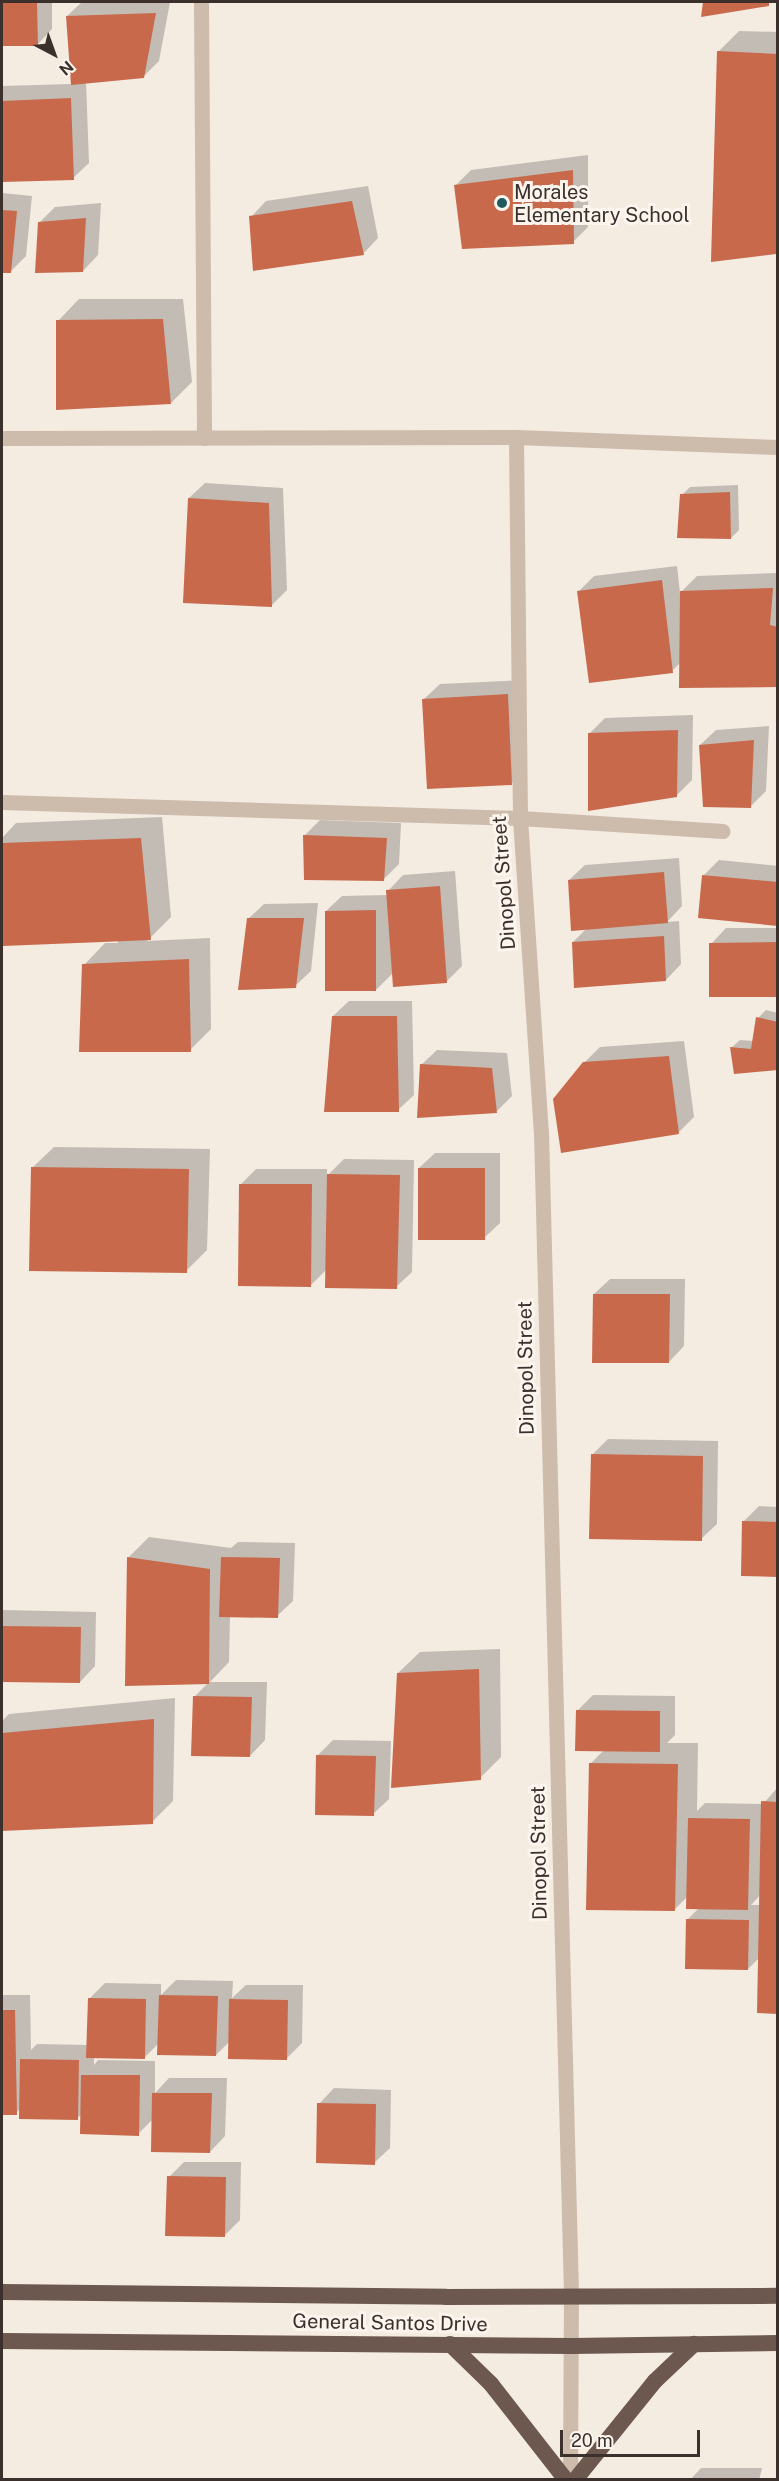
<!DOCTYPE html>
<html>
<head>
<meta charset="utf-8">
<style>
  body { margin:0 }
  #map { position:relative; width:779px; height:2481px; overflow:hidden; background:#f4ebe1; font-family:"Public Sans",sans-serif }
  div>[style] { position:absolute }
  .shadow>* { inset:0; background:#0003 }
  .building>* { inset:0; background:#c8694b }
  .minor>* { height:15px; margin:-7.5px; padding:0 7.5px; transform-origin:7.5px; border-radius:7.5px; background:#cdbbac }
  .tertiary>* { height:15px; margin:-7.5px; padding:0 7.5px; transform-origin:7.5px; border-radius:7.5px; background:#cdbbac }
  .trunk>* { height:16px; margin:-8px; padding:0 8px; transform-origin:8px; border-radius:8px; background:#6c584f }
  .dots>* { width:16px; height:16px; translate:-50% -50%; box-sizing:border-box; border:3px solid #fbf5ee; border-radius:50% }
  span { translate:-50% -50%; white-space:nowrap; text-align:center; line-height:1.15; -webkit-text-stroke:6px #fbf5ee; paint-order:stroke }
  .poi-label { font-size:20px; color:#3b302b }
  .left { translate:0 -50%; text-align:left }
  .street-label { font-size:20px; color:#3b302b }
  .frame { position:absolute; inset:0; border:3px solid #3b302b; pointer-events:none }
  .north { position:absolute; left:24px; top:24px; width:60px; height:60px; -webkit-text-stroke:4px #fbf5ee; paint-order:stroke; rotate:139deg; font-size:16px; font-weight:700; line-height:24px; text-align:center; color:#3b302b }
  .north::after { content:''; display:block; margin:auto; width:21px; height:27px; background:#3b302b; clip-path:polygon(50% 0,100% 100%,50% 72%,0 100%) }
  .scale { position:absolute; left:560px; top:2430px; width:140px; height:27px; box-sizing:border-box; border:3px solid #3b302b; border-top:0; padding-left:8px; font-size:18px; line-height:21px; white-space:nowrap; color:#3b302b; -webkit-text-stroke:4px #fbf5ee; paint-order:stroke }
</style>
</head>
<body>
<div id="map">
  <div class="shadow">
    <div style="clip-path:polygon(2px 2px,52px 2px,52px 29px,37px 45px,2px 44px)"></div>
    <div style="clip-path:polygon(82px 2px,170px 2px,159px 61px,144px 76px,86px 82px,89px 163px,73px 178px,2px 181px,2px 86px,72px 84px,67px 16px)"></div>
    <div style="clip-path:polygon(704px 2px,771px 2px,703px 15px)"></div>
    <div style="clip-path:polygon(739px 31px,778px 32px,776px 252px,718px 52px)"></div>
    <div style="clip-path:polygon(588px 155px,588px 227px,573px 242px,456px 185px,471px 170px)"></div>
    <div style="clip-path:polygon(368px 186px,378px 238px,363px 254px,251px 217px,266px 201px)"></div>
    <div style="clip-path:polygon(2px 193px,32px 196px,26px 256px,10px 272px,2px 272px)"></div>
    <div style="clip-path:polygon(101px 203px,98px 255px,83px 271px,39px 223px,55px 207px)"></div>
    <div style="clip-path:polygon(79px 299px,183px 299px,192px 382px,171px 403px,58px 321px)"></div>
    <div style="clip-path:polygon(205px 483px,283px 488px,287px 590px,272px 605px,189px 498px)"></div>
    <div style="clip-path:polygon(738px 485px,739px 530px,731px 538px,682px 495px,690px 487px)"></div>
    <div style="clip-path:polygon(677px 566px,680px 593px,697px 576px,778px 573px,778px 685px,681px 662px,672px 671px,579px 591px,594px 576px)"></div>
    <div style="clip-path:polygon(523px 680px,527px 768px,512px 783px,424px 699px,440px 684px)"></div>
    <div style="clip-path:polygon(693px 715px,692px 780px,676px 796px,590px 733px,605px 718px)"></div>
    <div style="clip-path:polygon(769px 726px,766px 791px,750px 807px,700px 745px,716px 730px)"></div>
    <div style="clip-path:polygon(162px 817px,171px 917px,147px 941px,210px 938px,211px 1029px,190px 1050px,84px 965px,105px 943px,118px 943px,117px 940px,5px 945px,2px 910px,2px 838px,16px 823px)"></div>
    <div style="clip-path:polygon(320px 820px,401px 823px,399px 864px,383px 880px,304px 836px)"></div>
    <div style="clip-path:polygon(679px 858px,682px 906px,667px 922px,679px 921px,681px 964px,666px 980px,573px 942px,587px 928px,569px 880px,585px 865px)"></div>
    <div style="clip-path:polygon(719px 860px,778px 866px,778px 924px,703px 876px)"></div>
    <div style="clip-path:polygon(455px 871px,462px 966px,446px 982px,394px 972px,376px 990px,326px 911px,342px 896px,388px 895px,388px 891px,403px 875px)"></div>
    <div style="clip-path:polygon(318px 903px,311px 971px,295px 986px,248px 919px,264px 904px)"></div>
    <div style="clip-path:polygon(726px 928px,778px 928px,776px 995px,711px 944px)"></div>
    <div style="clip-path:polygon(349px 1001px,412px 1001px,414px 1095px,398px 1110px,333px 1016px)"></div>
    <div style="clip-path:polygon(766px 1010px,778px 1013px,778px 1069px,732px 1047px,740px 1040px,754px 1041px,758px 1018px)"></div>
    <div style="clip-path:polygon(684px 1041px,694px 1117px,679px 1132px,584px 1063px,600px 1047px)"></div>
    <div style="clip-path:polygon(437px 1050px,507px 1053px,512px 1096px,497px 1111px,421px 1065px)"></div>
    <div style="clip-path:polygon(54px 1147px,210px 1149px,207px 1250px,186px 1271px,32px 1168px)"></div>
    <div style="clip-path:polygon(435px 1153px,500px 1153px,500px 1223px,484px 1238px,419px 1168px)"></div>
    <div style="clip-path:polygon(344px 1159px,414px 1160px,412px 1272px,396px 1287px,326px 1270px,310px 1286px,241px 1184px,256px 1169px,327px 1169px,327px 1176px)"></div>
    <div style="clip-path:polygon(610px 1279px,685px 1279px,684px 1346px,669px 1362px,594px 1294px)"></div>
    <div style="clip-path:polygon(608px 1439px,718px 1441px,717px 1524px,701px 1539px,592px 1455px)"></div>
    <div style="clip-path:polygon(759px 1506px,778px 1507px,778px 1575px,743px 1522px)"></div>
    <div style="clip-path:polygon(149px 1537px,231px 1548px,238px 1542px,295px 1543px,293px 1601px,277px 1616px,230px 1616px,229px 1662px,210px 1682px,267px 1682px,265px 1740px,250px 1756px,194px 1697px,208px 1683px,128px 1558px)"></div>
    <div style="clip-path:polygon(2px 1610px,96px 1612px,95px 1666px,80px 1682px,2px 1680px)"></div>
    <div style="clip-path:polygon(500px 1649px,501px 1757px,480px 1778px,398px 1673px,420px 1652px)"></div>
    <div style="clip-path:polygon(evenodd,593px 1695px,675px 1696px,675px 1735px,667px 1743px,698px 1743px,697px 1811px,705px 1803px,763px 1804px,778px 1787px,778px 2012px,760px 1957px,748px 1969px,688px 1919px,699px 1908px,688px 1896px,675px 1909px,590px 1764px,604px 1750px,577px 1711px,593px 1695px,761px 1894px,761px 1905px,751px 1905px,761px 1894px)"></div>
    <div style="clip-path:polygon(175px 1698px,173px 1801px,152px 1822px,2px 1829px,2px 1721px,9px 1714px)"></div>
    <div style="clip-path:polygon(333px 1740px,391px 1741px,389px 1799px,373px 1814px,318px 1755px)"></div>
    <div style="clip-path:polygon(176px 1980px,233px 1981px,232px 1998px,246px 1985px,303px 1985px,302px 2043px,286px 2059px,230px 2041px,216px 2055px,159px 2043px,145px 2057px,94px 2057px,94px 2065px,98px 2060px,155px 2061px,155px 2093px,169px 2078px,227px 2078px,225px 2136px,210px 2152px,153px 2119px,138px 2134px,82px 2114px,77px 2118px,20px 2109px,16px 2113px,2px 2114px,2px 1995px,30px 1995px,31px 2050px,37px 2044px,88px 2045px,89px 1999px,105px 1983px,161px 1984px,161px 1995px)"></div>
    <div style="clip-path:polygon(334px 2088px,391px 2090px,390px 2148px,374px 2163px,319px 2104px)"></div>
    <div style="clip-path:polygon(184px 2162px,241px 2162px,240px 2220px,224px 2236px,169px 2177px)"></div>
    <div style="clip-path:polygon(701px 2468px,762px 2468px,759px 2480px,690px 2480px)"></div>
  </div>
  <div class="building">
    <div style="clip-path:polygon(2px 2px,37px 2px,38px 46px,2px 46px)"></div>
    <div style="clip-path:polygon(703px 2px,769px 2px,769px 6px,701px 17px)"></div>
    <div style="clip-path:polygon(156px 13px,144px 78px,71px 85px,66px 16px)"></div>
    <div style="clip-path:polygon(717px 51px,778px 54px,776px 254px,711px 262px)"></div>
    <div style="clip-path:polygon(71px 98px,74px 180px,2px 182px,2px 101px)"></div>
    <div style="clip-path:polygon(573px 170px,574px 244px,462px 249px,454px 185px)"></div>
    <div style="clip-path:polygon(352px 201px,364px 255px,253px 271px,249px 216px)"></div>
    <div style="clip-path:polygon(2px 210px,17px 211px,11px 273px,2px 273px)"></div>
    <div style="clip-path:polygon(86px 218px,83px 272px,35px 273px,38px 222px)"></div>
    <div style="clip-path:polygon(163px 319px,171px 404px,56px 410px,56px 320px)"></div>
    <div style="clip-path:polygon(730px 492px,731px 539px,677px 538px,680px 494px)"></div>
    <div style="clip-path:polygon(188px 498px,269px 503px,272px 607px,183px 603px)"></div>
    <div style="clip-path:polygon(662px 580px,673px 673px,589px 683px,577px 591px)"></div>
    <div style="clip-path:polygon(773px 588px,770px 625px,778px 627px,778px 687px,679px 688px,680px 591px)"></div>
    <div style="clip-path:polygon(508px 694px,512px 785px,427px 789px,422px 699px)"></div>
    <div style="clip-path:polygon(678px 730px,677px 797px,588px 811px,588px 733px)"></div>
    <div style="clip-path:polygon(754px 740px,751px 808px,703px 807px,699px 745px)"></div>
    <div style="clip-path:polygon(303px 835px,387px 838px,384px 881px,304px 880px)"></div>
    <div style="clip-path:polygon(141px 838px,151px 940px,3px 946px,2px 843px)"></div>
    <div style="clip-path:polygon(664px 872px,668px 923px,571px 931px,568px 880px)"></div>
    <div style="clip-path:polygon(702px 875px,778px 882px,778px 926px,698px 918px)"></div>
    <div style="clip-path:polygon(440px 886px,447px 983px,393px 987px,386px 890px)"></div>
    <div style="clip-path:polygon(376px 910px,376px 991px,325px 991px,325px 911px)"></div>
    <div style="clip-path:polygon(247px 918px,304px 918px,296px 988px,238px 990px)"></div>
    <div style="clip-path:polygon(664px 936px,666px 981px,574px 988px,572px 942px)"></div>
    <div style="clip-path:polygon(777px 942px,776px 997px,709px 997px,709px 943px)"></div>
    <div style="clip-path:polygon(189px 959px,191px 1052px,79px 1052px,82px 964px)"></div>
    <div style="clip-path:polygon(332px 1016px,397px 1016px,399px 1112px,324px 1112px)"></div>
    <div style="clip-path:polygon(756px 1017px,778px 1022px,778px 1070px,734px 1074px,730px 1047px,751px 1049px)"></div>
    <div style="clip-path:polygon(669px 1056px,679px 1134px,561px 1153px,553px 1099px,583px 1062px)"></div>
    <div style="clip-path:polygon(420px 1064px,492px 1068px,497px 1113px,417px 1118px)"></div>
    <div style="clip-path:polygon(31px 1167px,189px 1169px,187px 1273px,29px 1271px)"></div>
    <div style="clip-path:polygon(418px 1168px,485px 1168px,485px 1240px,418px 1240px)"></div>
    <div style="clip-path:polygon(327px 1174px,400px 1175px,397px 1289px,325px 1288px)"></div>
    <div style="clip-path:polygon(239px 1184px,312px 1184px,311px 1287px,238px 1286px)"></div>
    <div style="clip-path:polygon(593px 1294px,670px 1294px,669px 1363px,592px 1363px)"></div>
    <div style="clip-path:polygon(591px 1454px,703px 1456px,702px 1541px,589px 1539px)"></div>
    <div style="clip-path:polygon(742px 1521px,778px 1522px,778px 1577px,741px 1576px)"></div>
    <div style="clip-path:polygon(127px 1557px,210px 1569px,209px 1684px,125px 1686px)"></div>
    <div style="clip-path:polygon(221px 1557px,280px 1558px,278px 1618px,219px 1617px)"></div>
    <div style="clip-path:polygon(2px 1626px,81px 1627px,80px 1683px,2px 1682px)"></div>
    <div style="clip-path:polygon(479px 1669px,481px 1780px,391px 1788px,397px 1673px)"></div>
    <div style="clip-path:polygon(193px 1696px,252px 1697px,250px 1757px,191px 1756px)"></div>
    <div style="clip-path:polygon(576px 1710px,660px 1711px,660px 1752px,575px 1751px)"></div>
    <div style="clip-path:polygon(154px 1719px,153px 1824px,2px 1831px,2px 1733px)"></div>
    <div style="clip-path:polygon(316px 1755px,376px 1756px,374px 1816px,315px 1815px)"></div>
    <div style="clip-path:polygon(589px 1763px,678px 1764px,675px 1911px,586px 1910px)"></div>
    <div style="clip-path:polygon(761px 1801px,778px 1802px,778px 2014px,757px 2013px)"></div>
    <div style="clip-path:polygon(688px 1818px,750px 1819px,748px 1910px,686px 1909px)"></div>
    <div style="clip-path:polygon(686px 1919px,749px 1920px,748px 1970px,685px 1969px)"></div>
    <div style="clip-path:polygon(159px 1995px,218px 1996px,216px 2056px,157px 2055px)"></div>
    <div style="clip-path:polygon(88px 1998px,146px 1999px,145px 2059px,86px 2058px)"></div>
    <div style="clip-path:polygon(229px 1999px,288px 2000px,287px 2060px,228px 2059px)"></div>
    <div style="clip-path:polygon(2px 2010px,15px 2010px,17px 2115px,2px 2115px)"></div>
    <div style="clip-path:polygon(20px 2059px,79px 2060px,78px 2120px,19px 2119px)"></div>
    <div style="clip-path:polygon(81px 2075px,140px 2075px,139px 2136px,80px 2134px)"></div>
    <div style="clip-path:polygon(152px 2093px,212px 2093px,210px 2153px,151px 2152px)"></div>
    <div style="clip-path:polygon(317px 2103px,376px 2104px,375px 2165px,316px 2163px)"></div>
    <div style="clip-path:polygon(167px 2176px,226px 2177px,225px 2237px,165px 2236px)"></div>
  </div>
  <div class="minor">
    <div style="left:201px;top:2px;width:436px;rotate:89.6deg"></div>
    <div style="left:516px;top:437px;width:381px;rotate:89.4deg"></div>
    <div style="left:520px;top:818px;width:315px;rotate:86.2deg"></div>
    <div style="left:541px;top:1132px;width:1165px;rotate:88.52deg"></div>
    <div style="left:2px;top:438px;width:514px;rotate:-0.11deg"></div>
    <div style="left:516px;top:437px;width:262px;rotate:2.2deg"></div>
    <div style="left:2px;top:802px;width:518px;rotate:1.77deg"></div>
    <div style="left:520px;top:818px;width:203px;rotate:3.7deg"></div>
  </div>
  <div class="tertiary">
    <div style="left:570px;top:2480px;width:183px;rotate:-89.7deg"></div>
  </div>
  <div class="trunk">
    <div style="left:2px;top:2292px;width:444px;rotate:0.6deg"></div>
    <div style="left:446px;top:2297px;width:332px;rotate:-0.2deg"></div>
    <div style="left:2px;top:2341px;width:570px;rotate:0.5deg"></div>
    <div style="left:572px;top:2346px;width:206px;rotate:-0.8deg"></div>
    <div style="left:450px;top:2344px;width:57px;rotate:44.3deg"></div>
    <div style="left:491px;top:2384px;width:122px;rotate:52deg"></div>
    <div style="left:575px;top:2480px;width:127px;rotate:-51.1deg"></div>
    <div style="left:655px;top:2381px;width:54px;rotate:-43.5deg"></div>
  </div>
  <div class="dots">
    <div style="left:502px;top:203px;background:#1f5a5e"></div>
  </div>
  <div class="poi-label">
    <span class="left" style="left:514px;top:204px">Morales<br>Elementary School</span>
  </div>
  <div class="street-label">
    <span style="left:504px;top:883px;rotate:-94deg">Dinopol Street</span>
    <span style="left:526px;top:1368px;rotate:-91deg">Dinopol Street</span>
    <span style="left:539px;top:1853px;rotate:-91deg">Dinopol Street</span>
    <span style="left:390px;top:2323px;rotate:1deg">General Santos Drive</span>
  </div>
  <div class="frame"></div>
  <div class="north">N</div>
  <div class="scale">20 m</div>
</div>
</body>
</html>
